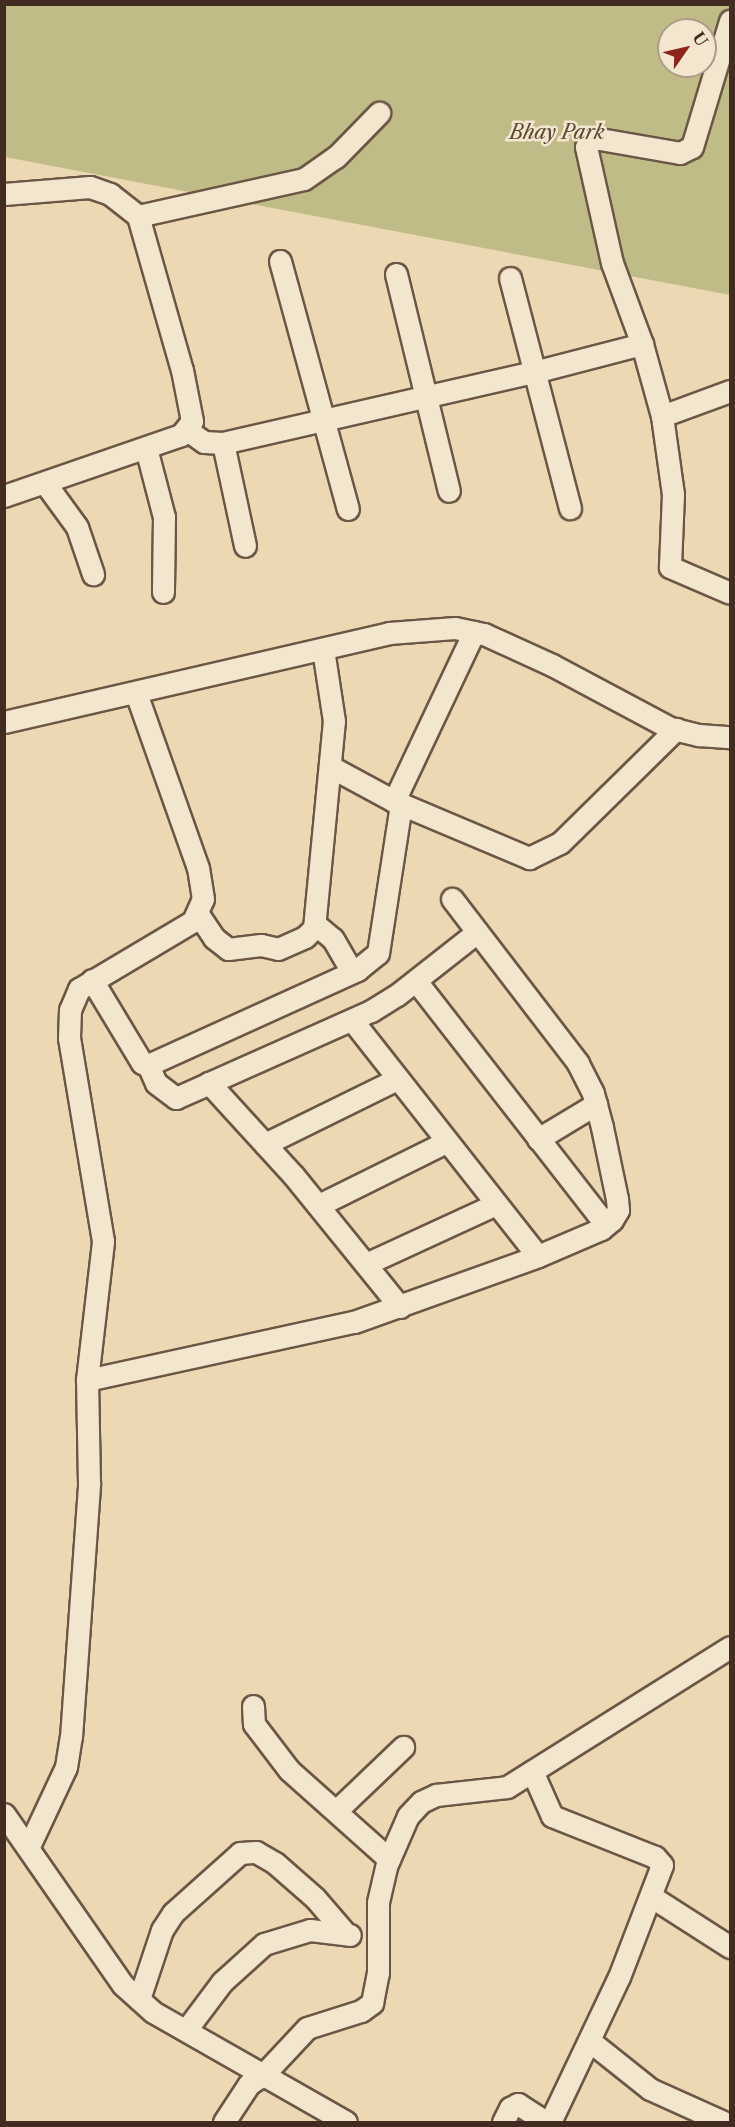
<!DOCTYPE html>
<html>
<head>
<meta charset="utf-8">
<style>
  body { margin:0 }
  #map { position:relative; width:735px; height:2127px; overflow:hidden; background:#ecd9b4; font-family:"Libre Caslon Text",serif }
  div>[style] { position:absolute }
  .green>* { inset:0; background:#c0bc87 }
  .roads { filter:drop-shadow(2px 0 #6c5746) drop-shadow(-2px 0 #6c5746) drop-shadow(0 2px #6c5746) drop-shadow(0 -2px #6c5746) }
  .minor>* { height:21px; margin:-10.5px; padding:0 10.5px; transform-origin:10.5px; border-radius:10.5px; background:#f3e6ce }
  span { translate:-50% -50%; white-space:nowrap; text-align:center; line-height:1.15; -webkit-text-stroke:5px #f3e6ce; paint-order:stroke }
  .park-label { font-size:20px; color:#5b4935; font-style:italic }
  .frame { position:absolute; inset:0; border:6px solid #422c21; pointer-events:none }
  .north { position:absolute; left:657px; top:18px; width:60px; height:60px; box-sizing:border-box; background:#f3e6ce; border:2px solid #ac9c89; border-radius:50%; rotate:56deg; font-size:16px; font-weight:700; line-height:24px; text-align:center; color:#422c21 }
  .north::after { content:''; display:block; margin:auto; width:21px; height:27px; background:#8f2418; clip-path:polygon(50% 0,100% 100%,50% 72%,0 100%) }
</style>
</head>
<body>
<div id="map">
  <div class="green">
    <div style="clip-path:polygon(evenodd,4px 5px,730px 5px,730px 295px,5px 157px,4px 5px,669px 30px,705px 30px,705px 66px,669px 66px,669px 30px)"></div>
  </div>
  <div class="roads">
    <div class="minor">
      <div style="left:4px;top:194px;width:86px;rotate:-4.7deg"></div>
      <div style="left:90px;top:187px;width:21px;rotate:19deg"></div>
      <div style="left:110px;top:194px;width:36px;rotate:38deg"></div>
      <div style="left:138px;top:216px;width:160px;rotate:74.1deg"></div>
      <div style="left:182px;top:370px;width:52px;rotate:78.9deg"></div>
      <div style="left:192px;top:421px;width:18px;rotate:128deg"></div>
      <div style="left:181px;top:435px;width:187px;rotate:161deg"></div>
      <div style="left:138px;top:216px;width:170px;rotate:-12.6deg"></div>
      <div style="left:304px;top:179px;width:39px;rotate:-35deg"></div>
      <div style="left:336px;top:157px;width:62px;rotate:-45.7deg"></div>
      <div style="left:280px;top:261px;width:257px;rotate:74.7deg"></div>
      <div style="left:396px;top:274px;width:223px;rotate:76.3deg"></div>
      <div style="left:510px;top:278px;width:238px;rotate:75.4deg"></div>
      <div style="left:642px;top:344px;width:75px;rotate:74.5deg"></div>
      <div style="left:662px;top:416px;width:79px;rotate:82deg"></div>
      <div style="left:673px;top:494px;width:73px;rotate:92.4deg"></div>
      <div style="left:670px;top:567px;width:65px;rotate:23.4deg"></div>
      <div style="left:662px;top:416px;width:72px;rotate:-20.2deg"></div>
      <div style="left:187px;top:430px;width:21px;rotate:35deg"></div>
      <div style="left:204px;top:442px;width:19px;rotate:3deg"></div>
      <div style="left:223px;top:443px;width:319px;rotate:-12.9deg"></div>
      <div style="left:534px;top:372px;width:112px;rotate:-14.5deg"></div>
      <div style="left:642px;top:344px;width:86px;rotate:-110.3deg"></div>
      <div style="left:612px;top:263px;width:119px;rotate:-102.6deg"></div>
      <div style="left:586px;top:147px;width:12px;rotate:-48deg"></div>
      <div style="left:594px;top:138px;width:87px;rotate:9.9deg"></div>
      <div style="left:680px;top:153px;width:13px;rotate:-27deg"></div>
      <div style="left:692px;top:147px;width:132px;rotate:-73.2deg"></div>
      <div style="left:223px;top:443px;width:105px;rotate:77.9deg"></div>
      <div style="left:146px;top:448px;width:71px;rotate:75.4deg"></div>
      <div style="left:164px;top:517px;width:75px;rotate:90.8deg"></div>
      <div style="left:45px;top:483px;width:54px;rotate:54deg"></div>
      <div style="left:77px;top:527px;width:50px;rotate:71.2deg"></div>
      <div style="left:4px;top:722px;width:395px;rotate:-13deg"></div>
      <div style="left:389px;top:633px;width:66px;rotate:-4.3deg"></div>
      <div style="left:455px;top:628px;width:30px;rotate:12deg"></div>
      <div style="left:484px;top:634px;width:75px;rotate:24.5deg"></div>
      <div style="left:552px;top:665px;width:134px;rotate:28.1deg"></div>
      <div style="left:670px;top:728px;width:30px;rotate:14deg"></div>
      <div style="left:699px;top:735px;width:31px;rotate:4deg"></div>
      <div style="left:331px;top:767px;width:72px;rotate:28.4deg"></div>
      <div style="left:394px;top:801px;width:147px;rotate:22.9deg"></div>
      <div style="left:529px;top:858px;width:34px;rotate:-26deg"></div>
      <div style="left:560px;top:843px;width:163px;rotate:-44.5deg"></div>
      <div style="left:394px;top:801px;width:187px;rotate:-64.7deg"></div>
      <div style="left:198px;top:914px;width:29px;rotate:56deg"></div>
      <div style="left:214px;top:938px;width:18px;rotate:38deg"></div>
      <div style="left:228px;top:949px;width:33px;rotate:-7deg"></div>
      <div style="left:261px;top:945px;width:17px;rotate:13deg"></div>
      <div style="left:278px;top:949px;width:30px;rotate:-24deg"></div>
      <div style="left:305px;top:937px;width:13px;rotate:-45deg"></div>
      <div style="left:314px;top:928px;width:208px;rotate:-84.5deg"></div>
      <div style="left:334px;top:721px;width:73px;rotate:-98.7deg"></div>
      <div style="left:315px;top:924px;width:23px;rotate:40deg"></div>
      <div style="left:333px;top:939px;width:38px;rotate:60deg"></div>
      <div style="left:92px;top:980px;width:97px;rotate:58.9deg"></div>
      <div style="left:142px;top:1063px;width:6px;rotate:18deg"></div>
      <div style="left:148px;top:1065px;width:230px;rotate:-24.4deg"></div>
      <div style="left:357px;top:970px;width:27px;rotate:-39deg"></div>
      <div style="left:378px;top:953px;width:151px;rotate:-81.2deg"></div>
      <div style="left:416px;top:981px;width:309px;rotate:52.1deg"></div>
      <div style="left:352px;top:1020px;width:300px;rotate:51.8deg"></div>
      <div style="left:148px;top:1065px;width:20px;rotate:66deg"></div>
      <div style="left:156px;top:1083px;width:25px;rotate:37deg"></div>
      <div style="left:176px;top:1098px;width:36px;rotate:-24deg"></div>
      <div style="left:538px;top:1139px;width:68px;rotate:-31.1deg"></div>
      <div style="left:265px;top:1144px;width:147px;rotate:-26.2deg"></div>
      <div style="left:319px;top:1205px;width:142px;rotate:-26.4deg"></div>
      <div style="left:368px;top:1263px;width:141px;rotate:-24.7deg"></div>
      <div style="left:400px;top:1307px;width:170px;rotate:-129deg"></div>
      <div style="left:293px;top:1175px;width:125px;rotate:-132.4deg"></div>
      <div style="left:209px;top:1083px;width:177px;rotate:-24deg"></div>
      <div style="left:371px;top:1011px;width:31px;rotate:-32deg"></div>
      <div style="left:397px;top:995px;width:102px;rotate:-38.2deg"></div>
      <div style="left:87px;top:1380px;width:273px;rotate:-12.3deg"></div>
      <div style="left:354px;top:1322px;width:195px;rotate:-19.7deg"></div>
      <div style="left:538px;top:1256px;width:69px;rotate:-23.2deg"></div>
      <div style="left:601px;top:1229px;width:14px;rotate:-39deg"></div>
      <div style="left:612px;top:1220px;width:12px;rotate:-59deg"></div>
      <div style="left:618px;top:1210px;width:11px;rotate:-95deg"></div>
      <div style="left:617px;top:1199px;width:74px;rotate:-101.8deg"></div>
      <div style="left:602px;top:1127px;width:35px;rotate:-105deg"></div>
      <div style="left:593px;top:1093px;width:34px;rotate:-117deg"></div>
      <div style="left:578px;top:1063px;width:207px;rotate:-127.5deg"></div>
      <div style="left:253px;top:1706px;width:18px;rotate:87deg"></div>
      <div style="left:254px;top:1724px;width:58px;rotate:52.7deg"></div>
      <div style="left:289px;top:1770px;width:134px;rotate:41.7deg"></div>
      <div style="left:336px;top:1811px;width:93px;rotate:-43.7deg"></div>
      <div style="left:4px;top:1814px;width:208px;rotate:55.2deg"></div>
      <div style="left:123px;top:1985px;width:40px;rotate:42deg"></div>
      <div style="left:153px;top:2012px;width:222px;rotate:29.7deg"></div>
      <div style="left:29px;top:1846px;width:87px;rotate:-64.9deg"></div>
      <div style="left:66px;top:1767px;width:30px;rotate:-81deg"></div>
      <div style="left:71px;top:1737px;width:255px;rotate:-85.9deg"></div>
      <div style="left:89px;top:1483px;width:103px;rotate:-91.1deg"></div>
      <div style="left:87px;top:1380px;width:140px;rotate:-83.4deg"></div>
      <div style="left:103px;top:1241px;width:206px;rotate:-99.5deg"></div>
      <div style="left:69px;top:1038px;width:28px;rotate:-88deg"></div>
      <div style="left:70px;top:1010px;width:23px;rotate:-67deg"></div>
      <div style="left:79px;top:989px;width:133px;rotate:-30.8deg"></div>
      <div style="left:193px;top:921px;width:24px;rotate:-66deg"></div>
      <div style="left:203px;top:899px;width:31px;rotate:-99deg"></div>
      <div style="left:198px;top:868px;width:186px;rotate:-109.5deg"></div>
      <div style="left:652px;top:1897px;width:93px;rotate:32.7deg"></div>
      <div style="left:139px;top:1999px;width:73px;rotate:-71.6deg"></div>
      <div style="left:162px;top:1930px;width:20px;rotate:-57deg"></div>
      <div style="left:173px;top:1913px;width:90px;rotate:-41.8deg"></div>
      <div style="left:240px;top:1853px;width:16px;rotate:-4deg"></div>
      <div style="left:256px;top:1852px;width:22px;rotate:30deg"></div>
      <div style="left:275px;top:1863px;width:53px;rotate:41.2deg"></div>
      <div style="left:315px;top:1898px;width:48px;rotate:49.3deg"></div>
      <div style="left:186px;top:2030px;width:60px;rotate:-53.1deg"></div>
      <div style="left:222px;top:1982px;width:57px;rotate:-42.1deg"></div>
      <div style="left:264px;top:1944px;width:48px;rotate:-16.9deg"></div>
      <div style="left:310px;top:1930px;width:40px;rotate:7.1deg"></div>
      <div style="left:591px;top:2042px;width:75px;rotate:38.5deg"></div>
      <div style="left:650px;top:2089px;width:80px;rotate:24.3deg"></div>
      <div style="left:224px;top:2122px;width:45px;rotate:-56.7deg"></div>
      <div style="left:249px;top:2084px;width:18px;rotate:-34deg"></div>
      <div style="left:264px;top:2074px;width:63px;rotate:-46.9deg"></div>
      <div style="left:307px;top:2028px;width:57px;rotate:-17.5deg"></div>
      <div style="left:361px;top:2011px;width:14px;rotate:-36deg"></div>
      <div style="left:372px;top:2003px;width:31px;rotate:-79deg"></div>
      <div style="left:378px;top:1973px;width:71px;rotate:-90deg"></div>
      <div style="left:378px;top:1902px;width:39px;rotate:-77deg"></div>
      <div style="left:387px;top:1864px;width:52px;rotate:-66.4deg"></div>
      <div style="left:408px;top:1816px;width:19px;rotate:-47deg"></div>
      <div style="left:421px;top:1802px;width:17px;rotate:-25deg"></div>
      <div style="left:436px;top:1795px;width:71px;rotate:-6.4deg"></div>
      <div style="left:507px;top:1787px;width:263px;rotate:-32.1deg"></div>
      <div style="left:503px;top:2122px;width:16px;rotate:-63deg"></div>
      <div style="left:510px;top:2108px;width:9px;rotate:-27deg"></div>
      <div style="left:518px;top:2104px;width:31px;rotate:33deg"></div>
      <div style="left:544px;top:2121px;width:7px;rotate:-8deg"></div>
      <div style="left:551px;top:2120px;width:158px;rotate:-64.6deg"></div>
      <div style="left:619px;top:1977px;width:120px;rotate:-69deg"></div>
      <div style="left:662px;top:1865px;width:11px;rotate:-131deg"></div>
      <div style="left:655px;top:1857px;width:111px;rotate:-158.3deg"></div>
      <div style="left:552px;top:1816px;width:49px;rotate:-114deg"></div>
    </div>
  </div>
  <div class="park-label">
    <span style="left:557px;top:132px">Bhay Park</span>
  </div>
  <div class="frame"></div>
  <div class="north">U</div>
</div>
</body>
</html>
